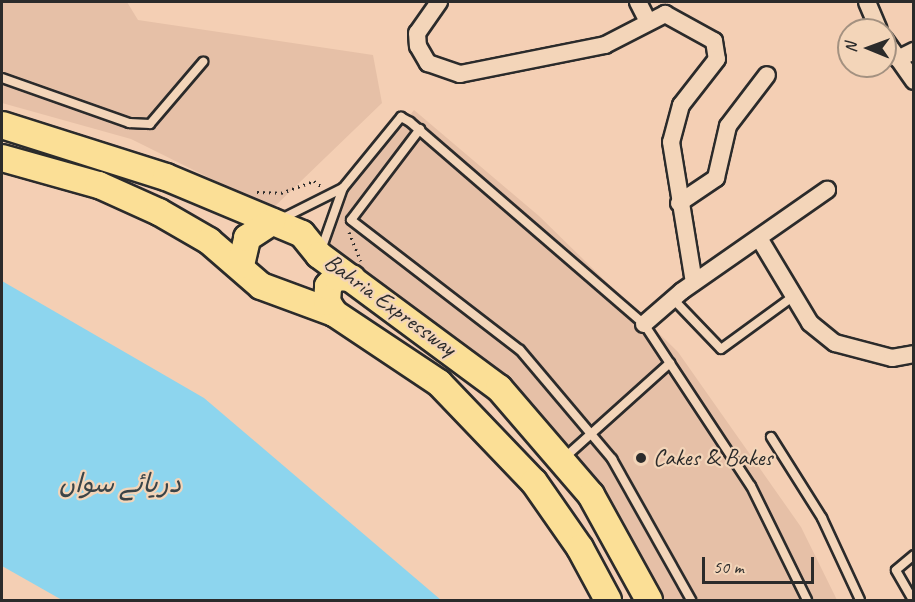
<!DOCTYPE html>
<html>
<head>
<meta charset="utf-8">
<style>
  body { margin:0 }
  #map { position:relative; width:915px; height:602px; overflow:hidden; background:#f4cfb4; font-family:Caveat,"Playpen Sans Arabic",sans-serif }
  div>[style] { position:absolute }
  .built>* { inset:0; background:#e6c0a7 }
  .water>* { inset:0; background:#8dd5ee }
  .path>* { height:3px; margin-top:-1.5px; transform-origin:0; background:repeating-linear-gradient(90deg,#2b2b2b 0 1.5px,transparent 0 6px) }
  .roads { filter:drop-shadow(2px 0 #2b2b2b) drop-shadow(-2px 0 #2b2b2b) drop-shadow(0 2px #2b2b2b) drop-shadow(0 -2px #2b2b2b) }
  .service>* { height:8px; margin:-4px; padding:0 4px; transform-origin:4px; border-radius:4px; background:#f3d5b9 }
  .minor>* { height:16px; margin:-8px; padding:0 8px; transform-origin:8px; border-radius:8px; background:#f3d5b9 }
  .primary>* { height:26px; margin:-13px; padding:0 13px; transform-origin:13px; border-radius:13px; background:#fbdf96 }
  .dots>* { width:16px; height:16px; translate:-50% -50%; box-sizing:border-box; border:3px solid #f3d5b9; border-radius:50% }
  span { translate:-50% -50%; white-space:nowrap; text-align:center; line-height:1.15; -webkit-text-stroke:4.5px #f3d5b9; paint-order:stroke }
  .street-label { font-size:24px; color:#2b2b2b }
  .poi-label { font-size:24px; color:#2b2b2b }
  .left { translate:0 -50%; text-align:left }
  .water-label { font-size:26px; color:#3a4448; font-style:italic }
  .frame { position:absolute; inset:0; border:3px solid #2b2b2b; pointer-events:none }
  .north { position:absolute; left:837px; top:18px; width:60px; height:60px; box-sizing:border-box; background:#f3d5b9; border:2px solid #a39180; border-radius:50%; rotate:271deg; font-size:16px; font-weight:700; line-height:24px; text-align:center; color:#2b2b2b }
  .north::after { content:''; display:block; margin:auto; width:21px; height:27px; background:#2b2b2b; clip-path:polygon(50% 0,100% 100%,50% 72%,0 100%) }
  .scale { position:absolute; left:702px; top:557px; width:112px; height:27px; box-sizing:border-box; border:3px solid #2b2b2b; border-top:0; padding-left:8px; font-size:18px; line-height:21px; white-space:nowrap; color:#2b2b2b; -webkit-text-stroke:4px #f3d5b9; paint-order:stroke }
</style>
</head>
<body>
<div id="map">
  <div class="built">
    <div style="clip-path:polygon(2px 2px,127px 2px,138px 20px,373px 55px,382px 103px,272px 209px,131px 139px,2px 103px)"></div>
    <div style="clip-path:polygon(414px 110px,539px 216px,678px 352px,801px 527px,837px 600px,661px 600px,565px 446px,432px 321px,328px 249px,324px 243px,343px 188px,352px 188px)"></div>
  </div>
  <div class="water">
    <div style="clip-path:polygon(2px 281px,204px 398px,441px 600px,62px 600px,2px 566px)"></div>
  </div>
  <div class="path">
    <div style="left:257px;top:192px;width:24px;rotate:2deg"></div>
    <div style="left:281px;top:193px;width:35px;rotate:-20deg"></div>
    <div style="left:314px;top:181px;width:9px;rotate:36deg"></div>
    <div style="left:349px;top:232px;width:31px;rotate:68deg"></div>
  </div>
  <div class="roads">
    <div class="service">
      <div style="left:2px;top:78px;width:135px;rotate:19.5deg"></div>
      <div style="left:129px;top:123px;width:21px;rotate:3deg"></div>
      <div style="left:150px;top:124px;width:82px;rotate:-49.5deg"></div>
      <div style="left:420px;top:129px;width:114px;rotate:127.2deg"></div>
      <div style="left:351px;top:220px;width:213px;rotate:37.6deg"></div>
      <div style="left:520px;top:350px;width:143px;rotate:49.8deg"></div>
      <div style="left:612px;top:459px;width:162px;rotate:60.7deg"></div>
      <div style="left:281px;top:219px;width:69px;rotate:-26.6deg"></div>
      <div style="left:343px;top:188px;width:92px;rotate:-50.8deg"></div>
      <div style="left:401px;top:117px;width:10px;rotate:29deg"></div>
      <div style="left:410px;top:122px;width:309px;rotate:40.8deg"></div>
      <div style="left:644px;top:324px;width:194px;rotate:56.6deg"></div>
      <div style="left:751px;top:486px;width:127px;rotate:63.8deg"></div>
      <div style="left:321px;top:250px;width:66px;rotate:-70.5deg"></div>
      <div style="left:673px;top:299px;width:69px;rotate:46.2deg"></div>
      <div style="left:721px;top:349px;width:90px;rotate:-36deg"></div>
      <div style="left:771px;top:437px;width:96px;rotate:57.8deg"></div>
      <div style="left:822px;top:518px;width:90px;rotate:65.1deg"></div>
      <div style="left:563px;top:459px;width:144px;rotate:-41.9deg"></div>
      <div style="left:913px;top:600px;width:34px;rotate:-120deg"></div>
      <div style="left:896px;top:570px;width:23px;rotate:-40deg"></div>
    </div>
    <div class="minor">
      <div style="left:439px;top:2px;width:38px;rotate:125deg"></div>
      <div style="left:417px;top:33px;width:13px;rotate:86deg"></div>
      <div style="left:418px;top:46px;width:20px;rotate:60deg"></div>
      <div style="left:428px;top:63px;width:34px;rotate:19deg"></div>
      <div style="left:460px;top:74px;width:148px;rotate:-11.3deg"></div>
      <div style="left:605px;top:45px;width:68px;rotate:-27.3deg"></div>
      <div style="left:665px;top:14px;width:56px;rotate:28.9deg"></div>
      <div style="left:714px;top:41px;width:18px;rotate:81deg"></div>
      <div style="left:717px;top:59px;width:58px;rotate:128deg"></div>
      <div style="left:681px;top:105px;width:38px;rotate:105deg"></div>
      <div style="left:671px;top:142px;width:142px;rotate:80.7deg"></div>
      <div style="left:638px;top:2px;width:20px;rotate:63deg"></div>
      <div style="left:867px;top:2px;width:30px;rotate:67deg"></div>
      <div style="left:885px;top:40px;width:50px;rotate:54.7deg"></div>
      <div style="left:898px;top:59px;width:18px;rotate:-27deg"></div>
      <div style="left:679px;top:203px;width:45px;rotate:-34deg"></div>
      <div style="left:716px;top:178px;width:53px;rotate:-77deg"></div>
      <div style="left:728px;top:126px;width:64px;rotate:-52.6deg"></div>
      <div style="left:759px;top:238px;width:99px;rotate:59deg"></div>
      <div style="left:810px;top:323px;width:32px;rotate:39deg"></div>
      <div style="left:835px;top:343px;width:59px;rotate:14.7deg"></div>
      <div style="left:892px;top:358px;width:22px;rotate:-10deg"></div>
      <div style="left:644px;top:324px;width:50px;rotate:-41deg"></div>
      <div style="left:682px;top:291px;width:177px;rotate:-34.9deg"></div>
    </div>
    <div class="primary">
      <div style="left:2px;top:125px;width:172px;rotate:17.6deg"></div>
      <div style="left:166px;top:177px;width:147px;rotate:22.7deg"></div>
      <div style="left:302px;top:234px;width:27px;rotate:51deg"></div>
      <div style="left:319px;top:255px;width:224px;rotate:36.5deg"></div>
      <div style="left:499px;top:388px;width:141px;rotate:49.3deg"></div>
      <div style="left:591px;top:495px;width:120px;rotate:61.1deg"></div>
      <div style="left:2px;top:158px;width:101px;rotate:15.6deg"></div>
      <div style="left:99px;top:185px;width:66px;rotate:24.2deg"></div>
      <div style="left:159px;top:212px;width:58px;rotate:30.1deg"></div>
      <div style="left:209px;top:241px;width:69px;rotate:40.9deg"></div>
      <div style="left:261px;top:286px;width:78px;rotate:20.3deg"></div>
      <div style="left:334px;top:313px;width:126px;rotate:33.7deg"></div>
      <div style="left:439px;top:383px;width:137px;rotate:46.2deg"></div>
      <div style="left:534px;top:482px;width:80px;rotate:55.1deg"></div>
      <div style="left:580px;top:548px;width:59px;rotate:61.7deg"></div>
      <div style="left:241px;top:265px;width:28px;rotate:-77deg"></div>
      <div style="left:247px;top:238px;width:30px;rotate:-33deg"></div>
      <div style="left:334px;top:313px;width:13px;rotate:-122deg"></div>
      <div style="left:327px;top:302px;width:16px;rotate:-86deg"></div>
      <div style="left:328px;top:286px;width:12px;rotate:-48deg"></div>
      <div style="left:336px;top:277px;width:16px;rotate:4deg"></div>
    </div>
  </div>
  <div class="dots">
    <div style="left:641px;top:458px;background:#2b2b2b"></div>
  </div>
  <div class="street-label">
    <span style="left:390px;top:305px;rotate:36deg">Bahria Expressway</span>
  </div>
  <div class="poi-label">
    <span class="left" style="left:653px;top:458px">Cakes &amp; Bakes</span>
  </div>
  <div class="water-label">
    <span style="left:120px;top:484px">دریائے سواں</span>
  </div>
  <div class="frame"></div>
  <div class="north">N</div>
  <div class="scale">50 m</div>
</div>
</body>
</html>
